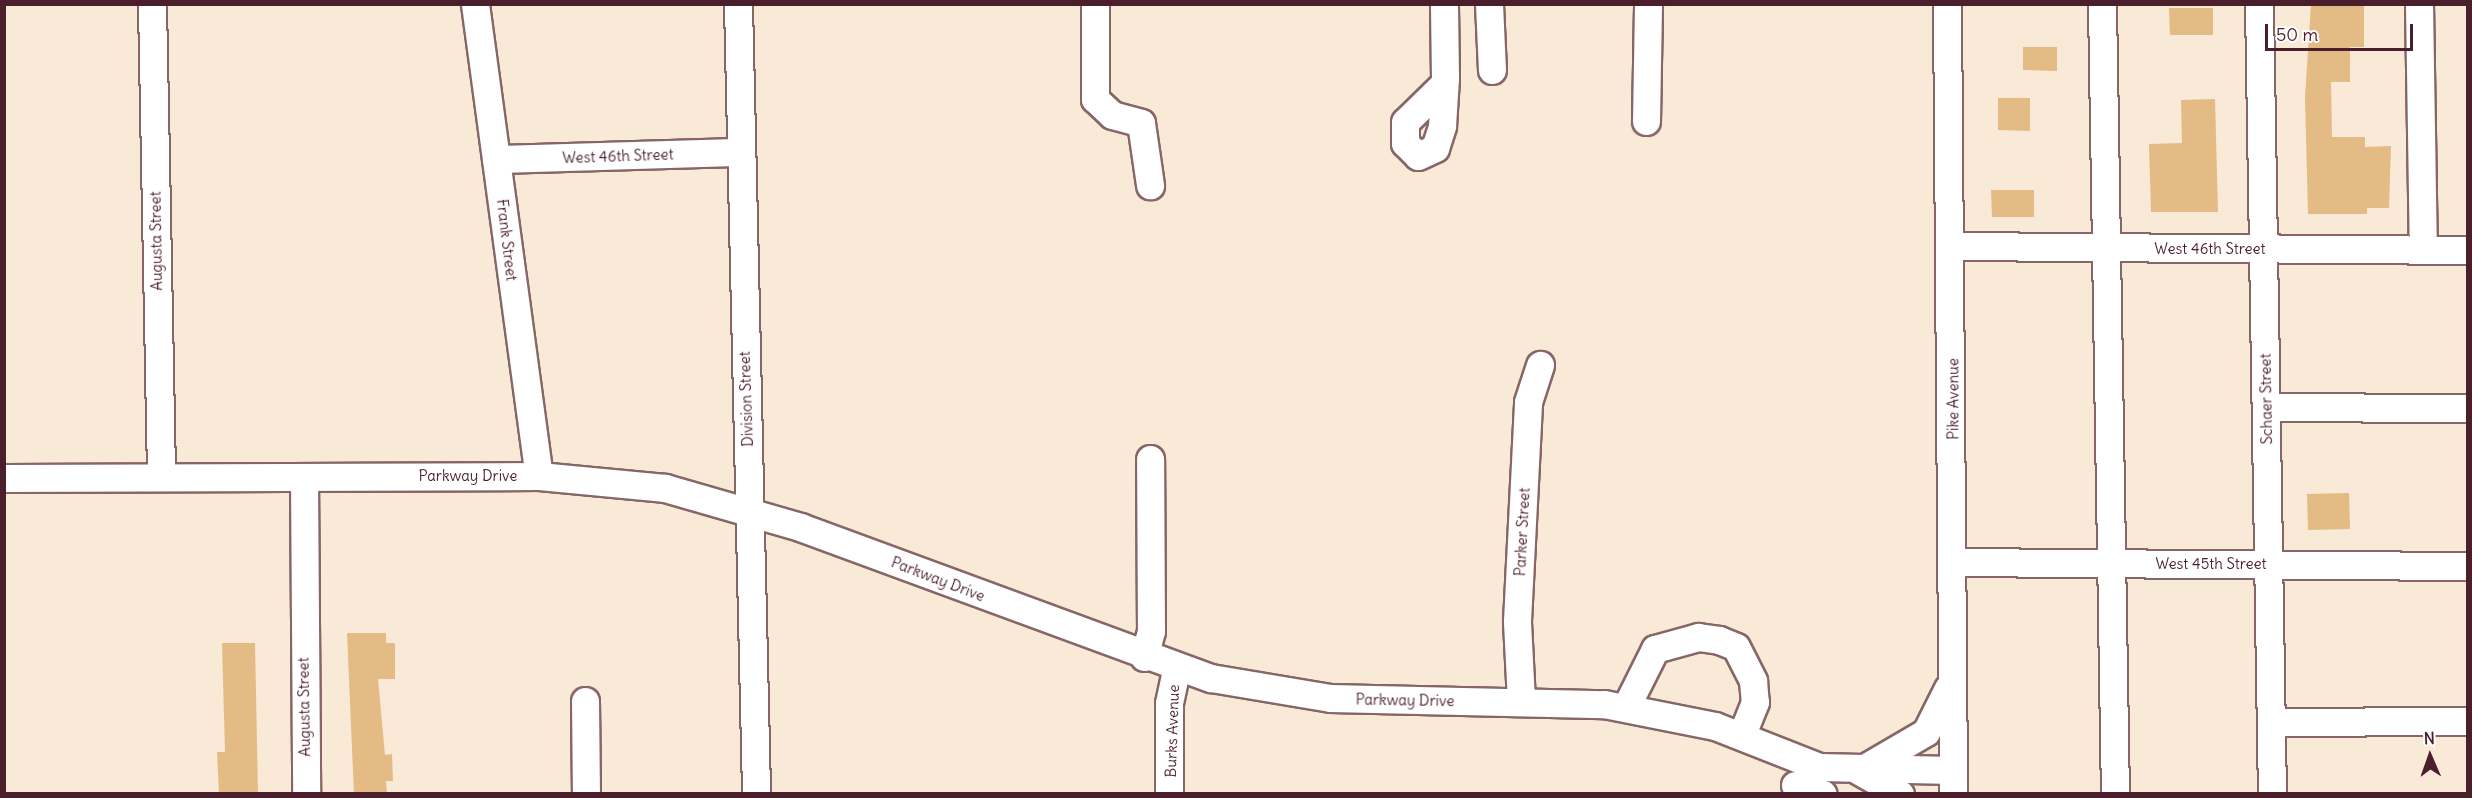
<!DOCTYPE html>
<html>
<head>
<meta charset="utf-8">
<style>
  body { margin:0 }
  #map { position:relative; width:2472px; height:798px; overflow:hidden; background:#f9e9d7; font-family:Delius,sans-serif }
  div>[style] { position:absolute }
  .building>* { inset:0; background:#e4ba85 }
  .roads { filter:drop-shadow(2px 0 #876667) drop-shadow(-2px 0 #876667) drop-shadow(0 2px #876667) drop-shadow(0 -2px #876667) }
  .minor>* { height:27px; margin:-13.5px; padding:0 13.5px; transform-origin:13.5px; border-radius:13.5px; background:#fff }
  span { translate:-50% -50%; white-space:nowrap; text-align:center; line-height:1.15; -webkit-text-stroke:6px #fff; paint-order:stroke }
  .street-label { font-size:15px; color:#4a1f2b }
  .frame { position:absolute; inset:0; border:6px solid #4a1f2b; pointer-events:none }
  .north { position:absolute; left:2400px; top:726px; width:60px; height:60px; -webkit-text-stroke:4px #fff; paint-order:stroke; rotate:358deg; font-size:16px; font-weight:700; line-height:24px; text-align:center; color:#4a1f2b }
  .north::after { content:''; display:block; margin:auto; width:21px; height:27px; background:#4a1f2b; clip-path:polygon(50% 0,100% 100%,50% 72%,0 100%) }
  .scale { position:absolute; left:2265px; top:24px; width:148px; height:27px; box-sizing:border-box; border:3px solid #4a1f2b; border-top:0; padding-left:8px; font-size:18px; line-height:21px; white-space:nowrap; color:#4a1f2b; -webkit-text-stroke:4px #fff; paint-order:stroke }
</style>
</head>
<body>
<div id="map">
  <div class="building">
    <div style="clip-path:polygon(2311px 4px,2364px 4px,2364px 47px,2350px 47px,2350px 82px,2331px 82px,2332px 137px,2365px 137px,2365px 147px,2391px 146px,2389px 208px,2367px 208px,2367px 214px,2308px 214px,2305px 97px)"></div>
    <div style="clip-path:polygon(2169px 8px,2213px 8px,2213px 35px,2170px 35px)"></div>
    <div style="clip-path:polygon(2023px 47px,2057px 47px,2057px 71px,2023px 70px)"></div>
    <div style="clip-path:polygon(1998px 98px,2030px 98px,2030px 131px,1998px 130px)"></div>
    <div style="clip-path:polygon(2215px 99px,2218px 212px,2151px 212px,2149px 144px,2182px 143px,2181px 100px)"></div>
    <div style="clip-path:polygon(1991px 190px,2034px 190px,2034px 217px,1992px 217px)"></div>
    <div style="clip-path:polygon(2349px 493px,2350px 529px,2308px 530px,2307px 494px)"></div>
    <div style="clip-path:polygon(347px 633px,386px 633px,386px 643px,395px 643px,395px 679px,378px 679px,385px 755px,392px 754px,393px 781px,386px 781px,387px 794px,354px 794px)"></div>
    <div style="clip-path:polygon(222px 643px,255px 643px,258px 794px,219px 794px,217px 752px,225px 752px)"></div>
  </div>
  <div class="roads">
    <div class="minor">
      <div style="left:152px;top:4px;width:473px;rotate:88.9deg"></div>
      <div style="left:475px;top:4px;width:476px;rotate:82.3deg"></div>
      <div style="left:738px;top:4px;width:790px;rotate:88.69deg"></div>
      <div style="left:1095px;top:4px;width:95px;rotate:90deg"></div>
      <div style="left:1095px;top:99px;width:23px;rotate:43deg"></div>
      <div style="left:1112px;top:115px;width:30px;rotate:15deg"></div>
      <div style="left:1141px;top:123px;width:63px;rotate:81.7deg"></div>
      <div style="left:1489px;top:4px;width:66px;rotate:87.4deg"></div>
      <div style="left:1947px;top:4px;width:790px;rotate:89.56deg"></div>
      <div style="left:2102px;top:4px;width:790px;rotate:89.06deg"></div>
      <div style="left:2259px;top:4px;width:790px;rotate:89.06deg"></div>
      <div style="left:2419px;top:4px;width:245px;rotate:89.1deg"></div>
      <div style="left:1444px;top:84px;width:54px;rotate:135.7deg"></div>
      <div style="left:1405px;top:122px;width:21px;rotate:90deg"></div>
      <div style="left:1405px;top:143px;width:18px;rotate:45deg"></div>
      <div style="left:1418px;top:156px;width:19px;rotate:-25deg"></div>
      <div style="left:1435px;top:148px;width:23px;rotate:-72deg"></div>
      <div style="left:1442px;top:126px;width:48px;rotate:-86.4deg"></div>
      <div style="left:1445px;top:78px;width:74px;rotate:-90.8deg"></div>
      <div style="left:1646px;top:121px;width:117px;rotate:-89deg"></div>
      <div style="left:496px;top:159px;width:243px;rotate:-1.7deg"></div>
      <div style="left:1952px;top:246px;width:516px;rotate:0.44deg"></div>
      <div style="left:2266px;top:407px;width:202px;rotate:0.3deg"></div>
      <div style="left:304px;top:477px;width:317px;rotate:89.6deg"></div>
      <div style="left:4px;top:478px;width:535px;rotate:-0.21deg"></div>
      <div style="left:539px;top:476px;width:127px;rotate:5.4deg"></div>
      <div style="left:665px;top:488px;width:141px;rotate:16.1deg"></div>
      <div style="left:800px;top:527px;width:438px;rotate:20.2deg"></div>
      <div style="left:1211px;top:678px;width:121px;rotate:9.5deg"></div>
      <div style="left:1330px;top:698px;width:274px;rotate:1.3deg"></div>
      <div style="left:1604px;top:704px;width:113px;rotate:11.2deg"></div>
      <div style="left:1715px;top:726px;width:112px;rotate:21.5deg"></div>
      <div style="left:1819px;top:767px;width:134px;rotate:1.3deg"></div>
      <div style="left:1954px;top:562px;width:514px;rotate:0.45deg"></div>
      <div style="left:1144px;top:657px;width:27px;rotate:-75deg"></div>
      <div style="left:1151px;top:631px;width:172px;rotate:-90.3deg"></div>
      <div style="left:585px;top:701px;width:93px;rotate:89.4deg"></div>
      <div style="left:1521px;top:701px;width:80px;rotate:-92.9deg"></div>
      <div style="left:1517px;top:621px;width:219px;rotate:-87.1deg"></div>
      <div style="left:1528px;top:402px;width:39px;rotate:-72deg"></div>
      <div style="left:1626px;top:707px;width:65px;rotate:-63.4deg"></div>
      <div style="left:1655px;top:649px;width:45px;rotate:-15.6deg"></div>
      <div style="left:1698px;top:637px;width:21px;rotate:8deg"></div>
      <div style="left:1719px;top:640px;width:18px;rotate:22deg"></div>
      <div style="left:1736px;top:647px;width:38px;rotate:63deg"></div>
      <div style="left:1753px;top:681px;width:21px;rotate:85deg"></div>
      <div style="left:1755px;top:702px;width:35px;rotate:112deg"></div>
      <div style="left:2271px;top:722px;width:197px;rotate:-0.3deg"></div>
      <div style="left:1868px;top:766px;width:67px;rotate:-30.4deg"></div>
      <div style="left:1926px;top:732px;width:49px;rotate:-63.4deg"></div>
      <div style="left:1859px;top:771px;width:47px;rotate:29.3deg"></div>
      <div style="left:1795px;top:785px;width:29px;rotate:18deg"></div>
      <div style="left:1169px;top:794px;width:91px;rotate:-90deg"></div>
      <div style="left:1169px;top:703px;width:35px;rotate:-78deg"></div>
    </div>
  </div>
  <div class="street-label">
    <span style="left:618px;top:156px;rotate:-2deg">West 46th Street</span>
    <span style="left:507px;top:240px;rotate:83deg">Frank Street</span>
    <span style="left:156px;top:241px;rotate:-91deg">Augusta Street</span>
    <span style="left:2210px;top:249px">West 46th Street</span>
    <span style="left:746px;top:399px;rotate:-92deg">Division Street</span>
    <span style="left:1953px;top:399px;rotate:-90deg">Pike Avenue</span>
    <span style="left:2266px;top:399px;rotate:-91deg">Schaer Street</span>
    <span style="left:468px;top:476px">Parkway Drive</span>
    <span style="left:1522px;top:532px;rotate:-87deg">Parker Street</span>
    <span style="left:2211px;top:564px">West 45th Street</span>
    <span style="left:938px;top:579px;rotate:21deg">Parkway Drive</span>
    <span style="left:1405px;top:700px;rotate:1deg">Parkway Drive</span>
    <span style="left:304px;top:707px;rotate:-91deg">Augusta Street</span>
    <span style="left:1172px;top:731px;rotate:-88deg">Burks Avenue</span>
  </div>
  <div class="frame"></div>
  <div class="north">N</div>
  <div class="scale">50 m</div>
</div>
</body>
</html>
